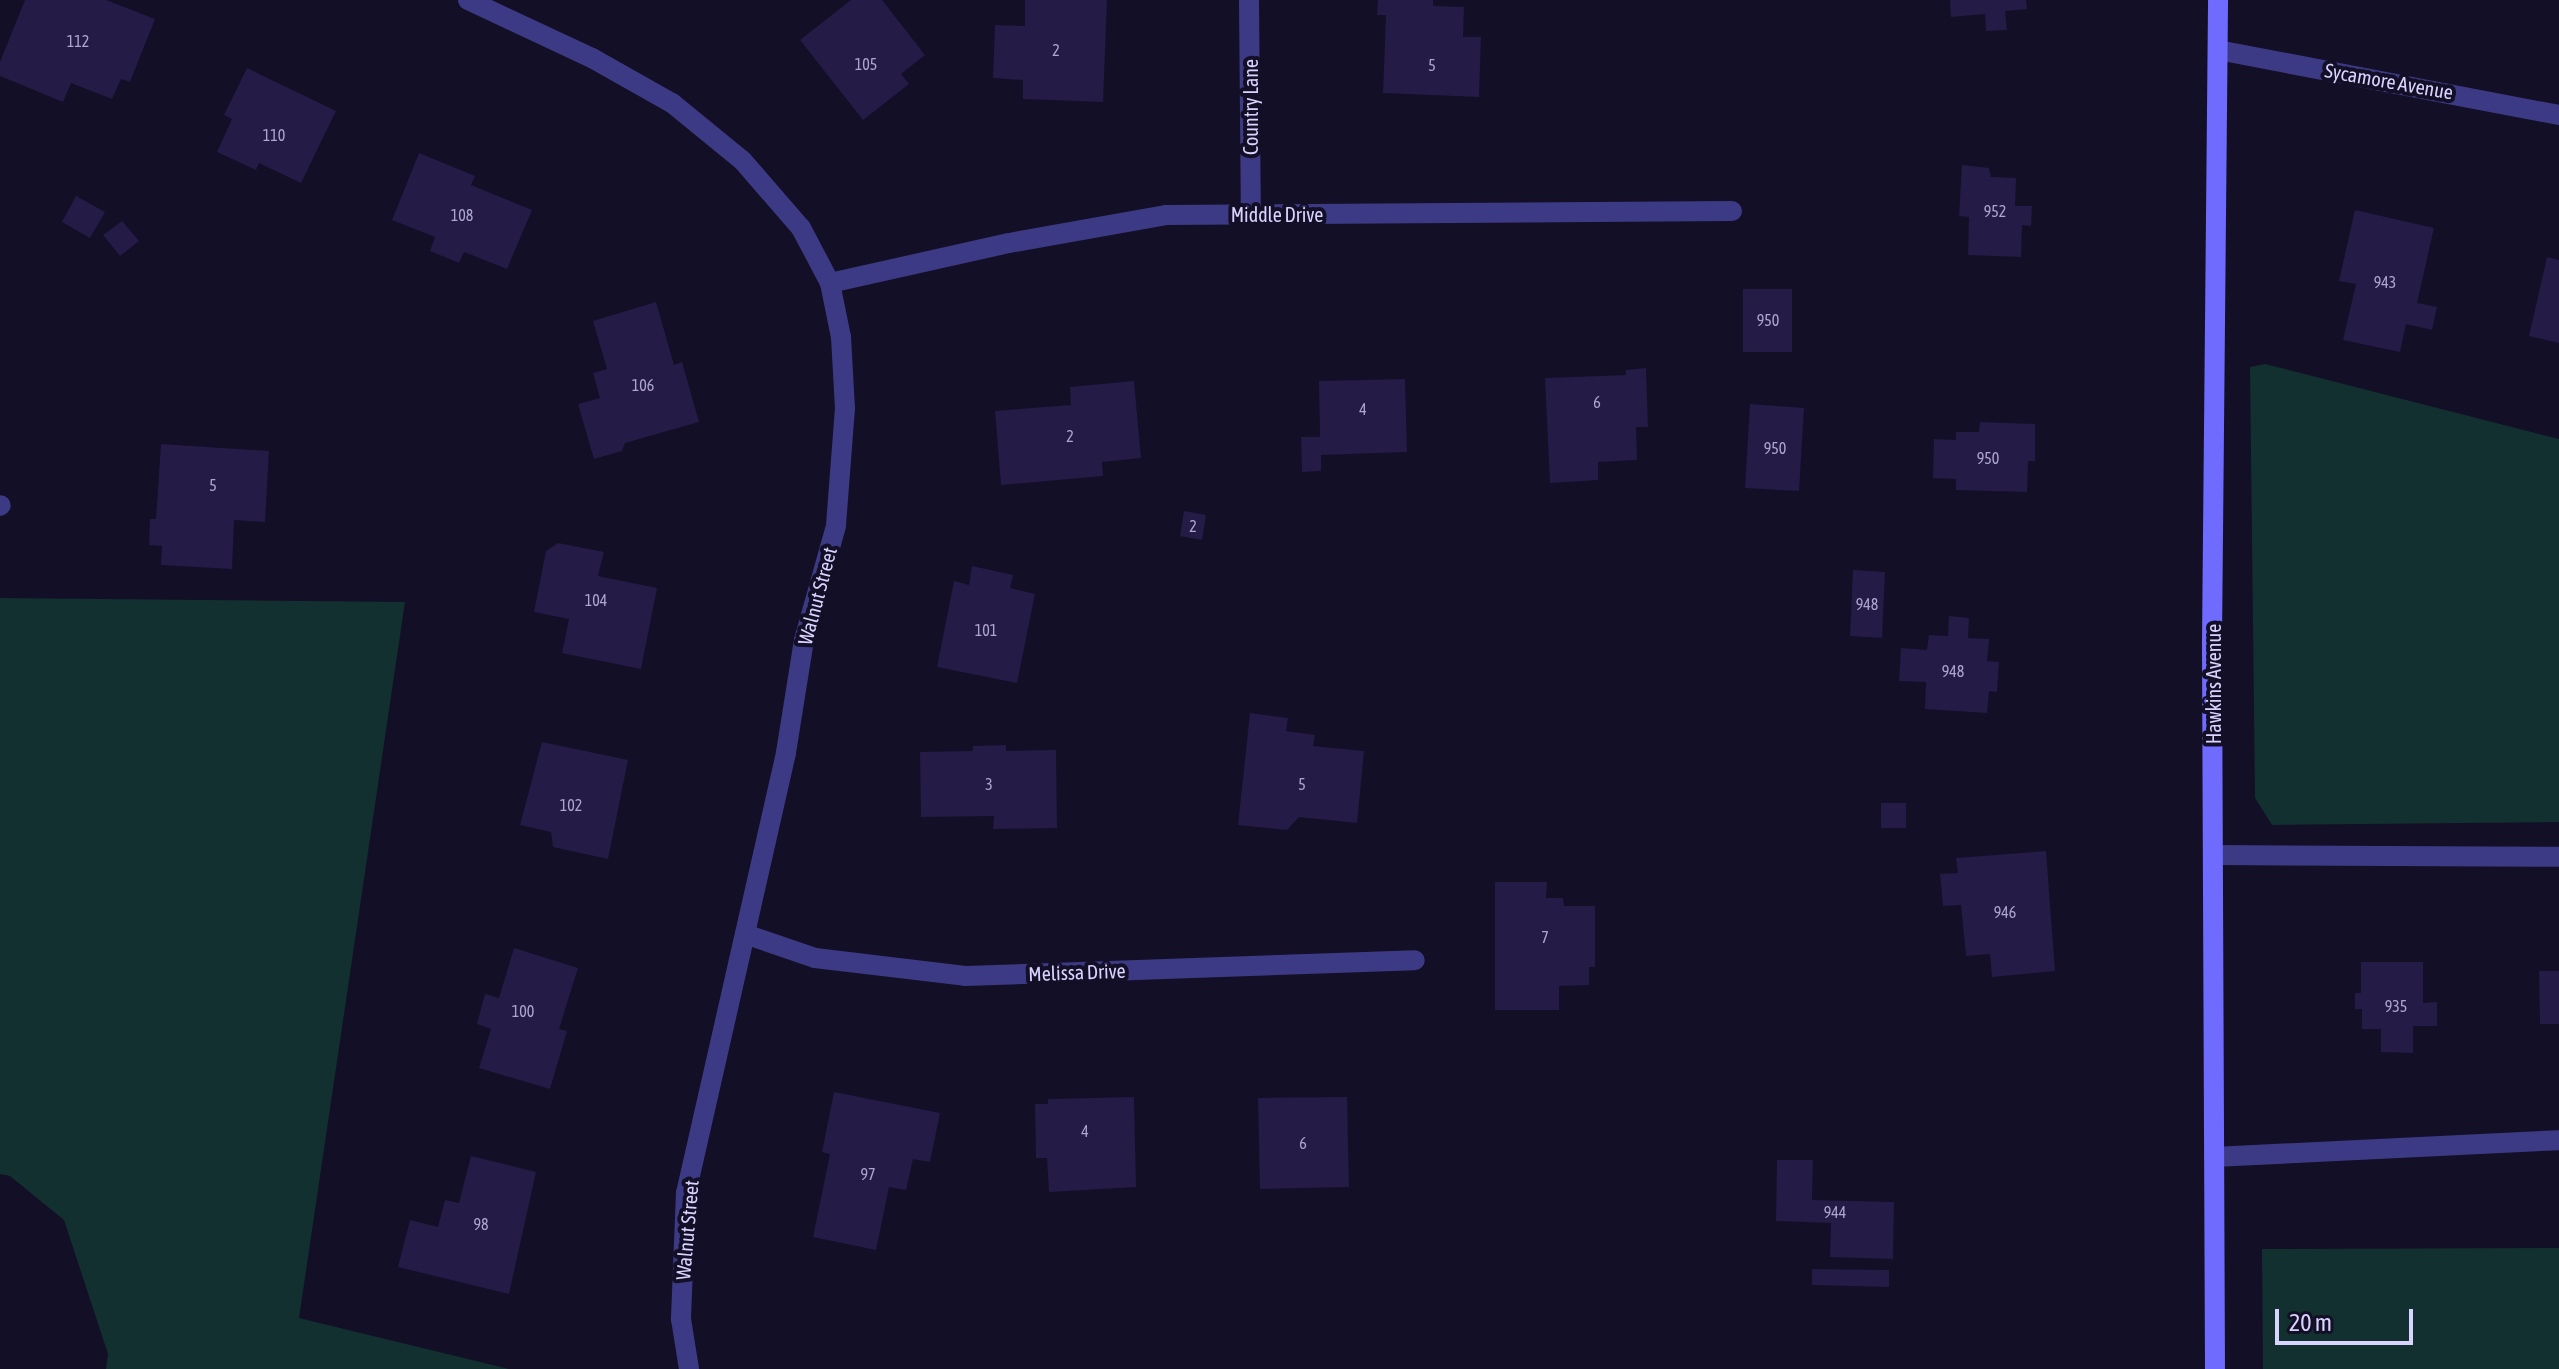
<!DOCTYPE html>
<html>
<head>
<meta charset="utf-8">
<style>
  body { margin:0 }
  #map { position:relative; width:2559px; height:1369px; overflow:hidden; background:#130f26; font-family:"Asap Condensed",sans-serif }
  div>[style] { position:absolute }
  .green>* { inset:0; background:#12302f }
  .building>* { inset:0; background:#241b47 }
  .lane>* { height:20px; margin:-10px; padding:0 10px; transform-origin:10px; border-radius:10px; background:#3d3a85 }
  .street>* { height:20px; margin:-10px; padding:0 10px; transform-origin:10px; border-radius:10px; background:#3d3a85 }
  .secondary>* { height:20px; margin:-10px; padding:0 10px; transform-origin:10px; border-radius:10px; background:#6f6bff }
  span { translate:-50% -50%; white-space:nowrap; text-align:center; line-height:1.15; -webkit-text-stroke:8px #130f26; paint-order:stroke }
  .number-label { font-size:16px; color:#aca6d1 }
  .number-label span { -webkit-text-stroke-width:0 }
  .street-label { font-size:20px; color:#d9d4ff }
  .scale { position:absolute; left:2275px; top:1309px; width:138px; height:36px; box-sizing:border-box; border:4px solid #d9d4ff; border-top:0; padding-left:10px; font-size:24px; line-height:28px; white-space:nowrap; color:#d9d4ff; -webkit-text-stroke:6px #130f26; paint-order:stroke }
</style>
</head>
<body>
<div id="map">
  <div class="green">
    <div style="clip-path:polygon(2265px 364px,2559px 439px,2559px 822px,2272px 825px,2255px 798px,2250px 367px)"></div>
    <div style="clip-path:polygon(0 598px,405px 602px,299px 1318px,509px 1369px,106px 1369px,108px 1354px,64px 1220px,10px 1176px,0 1174px)"></div>
    <div style="clip-path:polygon(2559px 1248px,2559px 1369px,2263px 1369px,2262px 1249px)"></div>
  </div>
  <div class="building">
    <div style="clip-path:polygon(25px 0,106px 0,155px 19px,130px 82px,121px 79px,112px 99px,71px 83px,63px 102px,0 76px,0 62px)"></div>
    <div style="clip-path:polygon(851px 0,882px 0,925px 55px,901px 74px,909px 84px,863px 120px,800px 40px)"></div>
    <div style="clip-path:polygon(1025px 0,1107px 0,1103px 102px,1023px 99px,1023px 80px,993px 78px,995px 25px,1025px 26px)"></div>
    <div style="clip-path:polygon(1378px 0,1433px 0,1433px 6px,1464px 7px,1463px 37px,1481px 37px,1479px 97px,1383px 93px,1386px 15px,1377px 15px)"></div>
    <div style="clip-path:polygon(1950px 0,2026px 0,2027px 9px,2005px 11px,2007px 30px,1986px 31px,1985px 14px,1951px 17px)"></div>
    <div style="clip-path:polygon(247px 68px,336px 111px,301px 183px,259px 163px,256px 170px,217px 152px,232px 119px,224px 115px)"></div>
    <div style="clip-path:polygon(419px 153px,475px 176px,471px 185px,532px 210px,507px 269px,464px 252px,459px 263px,430px 251px,435px 237px,392px 220px)"></div>
    <div style="clip-path:polygon(1962px 165px,1989px 168px,1991px 177px,2016px 178px,2015px 206px,2032px 206px,2031px 226px,2022px 225px,2021px 257px,1968px 255px,1969px 217px,1959px 216px)"></div>
    <div style="clip-path:polygon(76px 196px,105px 212px,90px 238px,62px 222px)"></div>
    <div style="clip-path:polygon(2355px 210px,2434px 228px,2417px 303px,2437px 307px,2432px 330px,2406px 324px,2400px 352px,2343px 340px,2356px 284px,2339px 281px)"></div>
    <div style="clip-path:polygon(122px 221px,139px 241px,120px 256px,103px 235px)"></div>
    <div style="clip-path:polygon(2547px 257px,2559px 260px,2559px 343px,2529px 336px)"></div>
    <div style="clip-path:polygon(1743px 289px,1792px 289px,1792px 352px,1743px 352px)"></div>
    <div style="clip-path:polygon(656px 302px,674px 365px,682px 362px,699px 422px,625px 443px,622px 451px,594px 459px,578px 404px,600px 398px,593px 373px,607px 369px,593px 321px)"></div>
    <div style="clip-path:polygon(1646px 368px,1648px 427px,1636px 427px,1637px 460px,1598px 462px,1598px 480px,1550px 483px,1545px 378px,1626px 375px,1626px 370px)"></div>
    <div style="clip-path:polygon(1405px 379px,1407px 452px,1321px 455px,1321px 471px,1302px 472px,1301px 437px,1320px 437px,1319px 381px)"></div>
    <div style="clip-path:polygon(1134px 381px,1141px 458px,1102px 462px,1103px 476px,1001px 485px,995px 411px,1071px 405px,1070px 387px)"></div>
    <div style="clip-path:polygon(1750px 404px,1804px 408px,1799px 491px,1745px 488px)"></div>
    <div style="clip-path:polygon(1980px 422px,2035px 424px,2035px 461px,2028px 461px,2027px 492px,1956px 490px,1956px 479px,1933px 478px,1934px 439px,1956px 440px,1956px 432px,1979px 432px)"></div>
    <div style="clip-path:polygon(161px 444px,269px 451px,265px 522px,234px 520px,232px 569px,161px 565px,162px 546px,149px 545px,150px 519px,156px 519px)"></div>
    <div style="clip-path:polygon(1184px 511px,1206px 515px,1202px 540px,1180px 536px)"></div>
    <div style="clip-path:polygon(558px 543px,604px 552px,598px 576px,657px 588px,641px 669px,562px 653px,569px 619px,534px 612px,546px 551px)"></div>
    <div style="clip-path:polygon(972px 566px,1013px 575px,1010px 588px,1035px 594px,1017px 683px,937px 667px,954px 581px,969px 585px)"></div>
    <div style="clip-path:polygon(1853px 570px,1885px 572px,1882px 638px,1850px 636px)"></div>
    <div style="clip-path:polygon(1949px 616px,1969px 618px,1968px 638px,1989px 639px,1987px 661px,1999px 662px,1997px 692px,1989px 691px,1987px 713px,1925px 709px,1926px 682px,1899px 681px,1901px 648px,1927px 650px,1929px 635px,1948px 636px)"></div>
    <div style="clip-path:polygon(1250px 713px,1288px 718px,1286px 731px,1315px 735px,1313px 746px,1364px 751px,1357px 823px,1299px 817px,1287px 830px,1238px 825px)"></div>
    <div style="clip-path:polygon(542px 742px,628px 760px,608px 859px,553px 847px,551px 832px,520px 825px)"></div>
    <div style="clip-path:polygon(1006px 745px,1006px 751px,1056px 750px,1057px 828px,993px 829px,994px 816px,921px 817px,920px 752px,973px 751px,973px 746px)"></div>
    <div style="clip-path:polygon(1881px 803px,1906px 803px,1906px 828px,1881px 828px)"></div>
    <div style="clip-path:polygon(2046px 851px,2055px 971px,1992px 977px,1990px 954px,1966px 956px,1961px 905px,1943px 906px,1940px 874px,1958px 873px,1956px 858px)"></div>
    <div style="clip-path:polygon(1495px 882px,1547px 882px,1546px 898px,1563px 898px,1564px 906px,1595px 906px,1595px 967px,1589px 967px,1589px 985px,1559px 986px,1559px 1010px,1495px 1010px)"></div>
    <div style="clip-path:polygon(514px 948px,578px 968px,559px 1029px,567px 1031px,550px 1089px,479px 1068px,491px 1029px,477px 1024px,485px 994px,499px 998px)"></div>
    <div style="clip-path:polygon(2361px 962px,2423px 962px,2423px 1003px,2437px 1002px,2437px 1026px,2413px 1026px,2413px 1053px,2381px 1052px,2381px 1029px,2362px 1029px,2362px 1009px,2355px 1009px,2355px 993px,2361px 993px)"></div>
    <div style="clip-path:polygon(2539px 971px,2559px 971px,2559px 1024px,2540px 1024px)"></div>
    <div style="clip-path:polygon(834px 1092px,940px 1113px,930px 1162px,913px 1159px,906px 1190px,889px 1187px,876px 1250px,813px 1237px,830px 1154px,822px 1152px)"></div>
    <div style="clip-path:polygon(1134px 1097px,1136px 1187px,1049px 1192px,1047px 1158px,1036px 1158px,1035px 1104px,1048px 1104px,1048px 1099px)"></div>
    <div style="clip-path:polygon(1347px 1097px,1349px 1187px,1260px 1189px,1258px 1098px)"></div>
    <div style="clip-path:polygon(471px 1156px,536px 1172px,509px 1294px,398px 1267px,410px 1220px,438px 1227px,445px 1200px,459px 1203px)"></div>
    <div style="clip-path:polygon(1777px 1160px,1813px 1160px,1812px 1200px,1894px 1202px,1893px 1259px,1830px 1257px,1831px 1223px,1776px 1221px)"></div>
    <div style="clip-path:polygon(1812px 1269px,1889px 1270px,1889px 1287px,1812px 1285px)"></div>
  </div>
  <div class="lane">
    <div style="left:2213px;top:855px;width:346px;rotate:0.3deg"></div>
    <div style="left:2214px;top:1157px;width:345px;rotate:-2.8deg"></div>
  </div>
  <div class="street">
    <div style="left:468px;top:0;width:137px;rotate:25.1deg"></div>
    <div style="left:592px;top:58px;width:92px;rotate:29.4deg"></div>
    <div style="left:672px;top:103px;width:90px;rotate:39.2deg"></div>
    <div style="left:742px;top:160px;width:90px;rotate:49.1deg"></div>
    <div style="left:801px;top:228px;width:62px;rotate:62.2deg"></div>
    <div style="left:830px;top:283px;width:55px;rotate:78.5deg"></div>
    <div style="left:841px;top:337px;width:71px;rotate:86.8deg"></div>
    <div style="left:845px;top:408px;width:118px;rotate:94.4deg"></div>
    <div style="left:836px;top:526px;width:118px;rotate:105.7deg"></div>
    <div style="left:804px;top:640px;width:114px;rotate:99.1deg"></div>
    <div style="left:786px;top:753px;width:451px;rotate:102.8deg"></div>
    <div style="left:686px;top:1193px;width:126px;rotate:92.3deg"></div>
    <div style="left:681px;top:1319px;width:51px;rotate:80.9deg"></div>
    <div style="left:1249px;top:0;width:214px;rotate:89.5deg"></div>
    <div style="left:2218px;top:50px;width:347px;rotate:10.8deg"></div>
    <div style="left:830px;top:283px;width:183px;rotate:-12.6deg"></div>
    <div style="left:1009px;top:243px;width:159px;rotate:-10.1deg"></div>
    <div style="left:1166px;top:215px;width:566px;rotate:-0.4deg"></div>
    <div style="left:0;top:506px;width:1px;rotate:-45deg"></div>
    <div style="left:745px;top:934px;width:74px;rotate:18.9deg"></div>
    <div style="left:815px;top:958px;width:151px;rotate:6.8deg"></div>
    <div style="left:965px;top:976px;width:450px;rotate:-2deg"></div>
  </div>
  <div class="secondary">
    <div style="left:2215px;top:1369px;width:728px;rotate:-90.24deg"></div>
    <div style="left:2212px;top:641px;width:641px;rotate:-89.46deg"></div>
  </div>
  <div class="number-label">
    <span style="left:78px;top:41px">112</span>
    <span style="left:1056px;top:50px">2</span>
    <span style="left:866px;top:64px">105</span>
    <span style="left:1432px;top:65px">5</span>
    <span style="left:274px;top:135px">110</span>
    <span style="left:1995px;top:211px">952</span>
    <span style="left:462px;top:215px">108</span>
    <span style="left:2385px;top:282px">943</span>
    <span style="left:1768px;top:320px">950</span>
    <span style="left:643px;top:385px">106</span>
    <span style="left:1597px;top:402px">6</span>
    <span style="left:1363px;top:409px">4</span>
    <span style="left:1070px;top:436px">2</span>
    <span style="left:1775px;top:448px">950</span>
    <span style="left:1988px;top:458px">950</span>
    <span style="left:213px;top:485px">5</span>
    <span style="left:1193px;top:526px">2</span>
    <span style="left:596px;top:600px">104</span>
    <span style="left:1867px;top:604px">948</span>
    <span style="left:986px;top:630px">101</span>
    <span style="left:1953px;top:671px">948</span>
    <span style="left:989px;top:784px">3</span>
    <span style="left:1302px;top:784px">5</span>
    <span style="left:571px;top:805px">102</span>
    <span style="left:2005px;top:912px">946</span>
    <span style="left:1545px;top:937px">7</span>
    <span style="left:2396px;top:1006px">935</span>
    <span style="left:523px;top:1011px">100</span>
    <span style="left:1085px;top:1131px">4</span>
    <span style="left:1303px;top:1143px">6</span>
    <span style="left:868px;top:1174px">97</span>
    <span style="left:1835px;top:1212px">944</span>
    <span style="left:481px;top:1224px">98</span>
  </div>
  <div class="street-label">
    <span style="left:2389px;top:81px;rotate:10deg">Sycamore Avenue</span>
    <span style="left:1250px;top:107px;rotate:-90deg">Country Lane</span>
    <span style="left:1277px;top:214px">Middle Drive</span>
    <span style="left:817px;top:596px;rotate:-75deg">Walnut Street</span>
    <span style="left:2213px;top:684px;rotate:-90deg">Hawkins Avenue</span>
    <span style="left:1077px;top:972px;rotate:-2deg">Melissa Drive</span>
    <span style="left:687px;top:1230px;rotate:-85deg">Walnut Street</span>
  </div>
  <div class="scale">20 m</div>
</div>
</body>
</html>
